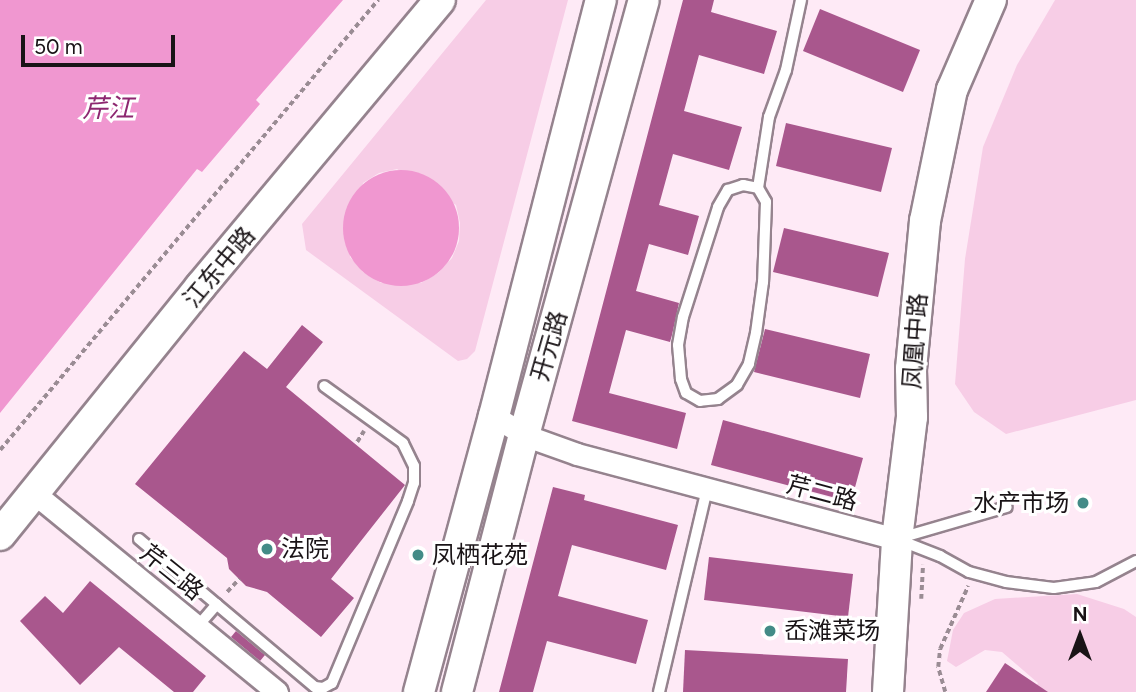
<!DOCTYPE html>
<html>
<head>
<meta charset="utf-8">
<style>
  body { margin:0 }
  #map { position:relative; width:1136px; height:692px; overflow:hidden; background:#feeaf6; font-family:Figtree,"Noto Sans SC",sans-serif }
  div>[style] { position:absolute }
  .green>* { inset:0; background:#f7cde6 }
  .water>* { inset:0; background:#f097d0 }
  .round { border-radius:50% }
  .building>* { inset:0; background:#a9578d }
  .path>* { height:3.5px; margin-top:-1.75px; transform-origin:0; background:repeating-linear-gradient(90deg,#9a8c94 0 5px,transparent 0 8.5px) }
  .roads { filter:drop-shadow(2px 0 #95838e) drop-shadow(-2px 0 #95838e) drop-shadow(0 2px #95838e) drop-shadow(0 -2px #95838e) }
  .lane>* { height:10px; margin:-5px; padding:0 5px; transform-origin:5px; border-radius:5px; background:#fff }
  .street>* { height:21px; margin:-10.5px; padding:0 10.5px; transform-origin:10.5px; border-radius:10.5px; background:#fff }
  .secondary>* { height:30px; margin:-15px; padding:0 15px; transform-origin:15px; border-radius:15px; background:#fff }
  .dots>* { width:19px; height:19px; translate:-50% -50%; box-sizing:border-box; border:4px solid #fff; border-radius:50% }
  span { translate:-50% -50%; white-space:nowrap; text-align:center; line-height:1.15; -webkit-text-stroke:6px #fff; paint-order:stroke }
  .street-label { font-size:24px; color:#191316 }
  .poi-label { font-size:24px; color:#191316 }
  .right { translate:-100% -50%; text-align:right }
  .left { translate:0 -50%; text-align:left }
  .water-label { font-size:26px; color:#8d2770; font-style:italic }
  .north { position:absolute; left:1045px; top:601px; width:70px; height:70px; -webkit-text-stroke:5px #fff; paint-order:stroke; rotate:0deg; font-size:19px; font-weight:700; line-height:28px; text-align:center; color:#191316 }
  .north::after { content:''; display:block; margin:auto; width:24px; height:32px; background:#191316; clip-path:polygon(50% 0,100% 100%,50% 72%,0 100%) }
  .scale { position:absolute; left:21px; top:35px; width:154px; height:32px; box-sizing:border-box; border:4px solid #191316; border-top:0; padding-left:9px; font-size:21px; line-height:24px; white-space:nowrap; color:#191316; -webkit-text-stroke:5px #fff; paint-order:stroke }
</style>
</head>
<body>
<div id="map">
  <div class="green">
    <div style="clip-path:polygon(evenodd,486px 0,568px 0,475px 351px,467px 359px,458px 361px,306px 250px,302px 224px,486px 0,397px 169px,456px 205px,460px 223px,459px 241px,452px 258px,438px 273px,421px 283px,381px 283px,363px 272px,350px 257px,363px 183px,379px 173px,397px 169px)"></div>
    <div style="clip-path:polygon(1055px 0,1136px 0,1136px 400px,1006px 434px,974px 412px,955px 384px,965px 259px,983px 147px,1017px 65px)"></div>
    <div style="clip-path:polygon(1077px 594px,1124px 609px,1136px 617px,1136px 692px,1032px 692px,1038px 683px,1002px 652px,985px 650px,956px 667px,947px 661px,953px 630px,964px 613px,995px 599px)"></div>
  </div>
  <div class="water">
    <div style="clip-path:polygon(0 0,343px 0,256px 100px,260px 104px,202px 172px,197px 169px,0 413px)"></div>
    <div class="round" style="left:343px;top:170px;width:116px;height:116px"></div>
  </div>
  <div class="building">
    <div style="clip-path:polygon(683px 0,714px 0,711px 12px,777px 31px,764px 74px,699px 55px,684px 111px,742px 127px,729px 170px,673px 154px,659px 205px,699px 216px,688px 255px,649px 244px,636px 291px,679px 303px,672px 335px,670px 342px,626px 330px,609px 393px,686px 413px,677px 449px,572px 421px)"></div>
    <div style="clip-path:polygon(820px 9px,920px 50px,903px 92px,803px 51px)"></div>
    <div style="clip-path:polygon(786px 123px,892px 148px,881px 192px,776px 166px)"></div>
    <div style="clip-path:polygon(784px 228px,889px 253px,878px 297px,773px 272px)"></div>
    <div style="clip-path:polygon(302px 325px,323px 342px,286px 387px,405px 485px,331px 579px,354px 598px,321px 637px,267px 592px,246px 586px,229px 569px,227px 558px,135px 484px,244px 351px,267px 369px)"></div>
    <div style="clip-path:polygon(765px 329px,870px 354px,860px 398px,754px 372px)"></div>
    <div style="clip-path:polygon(723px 420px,863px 458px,851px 502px,711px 465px)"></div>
    <div style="clip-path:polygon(553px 487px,585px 495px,584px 500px,678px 525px,666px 570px,572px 545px,558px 596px,648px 620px,636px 664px,547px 641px,533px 692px,499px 692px)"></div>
    <div style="clip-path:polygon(709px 557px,853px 574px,848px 617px,704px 600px)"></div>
    <div style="clip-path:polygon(90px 581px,206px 676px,193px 692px,174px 692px,119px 647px,80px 685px,20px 621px,45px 596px,63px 613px)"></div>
    <div style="clip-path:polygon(236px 631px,265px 655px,260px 661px,231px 637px)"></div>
    <div style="clip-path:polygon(685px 650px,848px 659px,846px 692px,683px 692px)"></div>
    <div style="clip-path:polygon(1005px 663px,1048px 692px,986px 692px)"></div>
  </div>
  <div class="path">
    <div style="left:357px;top:442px;width:13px;rotate:-58deg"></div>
    <div style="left:0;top:450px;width:588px;rotate:-49.97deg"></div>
    <div style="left:227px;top:592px;width:18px;rotate:-47deg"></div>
    <div style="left:921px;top:599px;width:34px;rotate:-87deg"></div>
    <div style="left:945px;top:692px;width:26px;rotate:-106deg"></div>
    <div style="left:938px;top:667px;width:18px;rotate:-84deg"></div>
    <div style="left:940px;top:649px;width:69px;rotate:-66deg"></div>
  </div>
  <div class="roads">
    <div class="lane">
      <div style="left:743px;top:185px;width:15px;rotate:11deg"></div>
      <div style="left:758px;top:188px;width:16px;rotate:60deg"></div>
      <div style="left:766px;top:202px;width:80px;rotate:92.1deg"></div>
      <div style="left:763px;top:282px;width:51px;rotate:97.8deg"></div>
      <div style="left:756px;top:333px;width:32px;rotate:103deg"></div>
      <div style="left:749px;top:364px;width:24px;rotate:120deg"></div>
      <div style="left:737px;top:385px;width:24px;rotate:144deg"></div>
      <div style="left:718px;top:399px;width:18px;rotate:174deg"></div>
      <div style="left:700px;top:401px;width:16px;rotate:-150deg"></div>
      <div style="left:686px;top:393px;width:15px;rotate:-110deg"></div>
      <div style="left:681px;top:379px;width:34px;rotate:-95deg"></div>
      <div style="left:678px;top:345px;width:28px;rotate:-80deg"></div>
      <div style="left:683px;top:317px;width:115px;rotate:-72.3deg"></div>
      <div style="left:718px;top:207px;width:20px;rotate:-60deg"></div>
      <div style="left:728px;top:190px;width:16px;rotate:-18deg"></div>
      <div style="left:758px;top:188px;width:72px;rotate:-81.2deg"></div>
      <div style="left:769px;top:117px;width:50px;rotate:-70.1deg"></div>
      <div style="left:786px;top:70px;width:72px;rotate:-77.9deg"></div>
      <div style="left:900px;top:538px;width:111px;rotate:-16.2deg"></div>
      <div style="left:139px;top:539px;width:230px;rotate:40.1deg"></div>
      <div style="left:315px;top:687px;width:8px;rotate:7deg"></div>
      <div style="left:323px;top:688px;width:10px;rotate:-29deg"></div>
      <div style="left:332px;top:683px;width:197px;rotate:-67.3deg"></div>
      <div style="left:408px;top:501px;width:19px;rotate:-72deg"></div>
      <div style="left:414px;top:483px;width:17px;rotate:-90deg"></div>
      <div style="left:414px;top:466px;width:25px;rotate:-116deg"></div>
      <div style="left:403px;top:443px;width:97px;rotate:-144.2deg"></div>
      <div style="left:899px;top:540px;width:44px;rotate:21.3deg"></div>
      <div style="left:940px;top:556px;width:33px;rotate:29deg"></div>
      <div style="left:969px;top:572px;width:38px;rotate:15deg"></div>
      <div style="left:1006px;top:582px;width:48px;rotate:7.1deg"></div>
      <div style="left:1054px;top:588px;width:42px;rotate:-8.1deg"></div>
      <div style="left:1096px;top:582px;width:45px;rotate:-27.7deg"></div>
      <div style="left:197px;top:627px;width:30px;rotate:-49deg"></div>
      <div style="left:659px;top:692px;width:209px;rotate:-76.7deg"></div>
    </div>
    <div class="street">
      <div style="left:494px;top:416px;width:36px;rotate:32deg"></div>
      <div style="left:524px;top:435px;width:56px;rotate:19.7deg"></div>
      <div style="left:577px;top:454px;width:331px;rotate:14.9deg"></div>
      <div style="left:34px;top:493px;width:314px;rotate:39.3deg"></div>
    </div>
    <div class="secondary">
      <div style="left:0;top:535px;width:319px;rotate:-51.1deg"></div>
      <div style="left:200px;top:287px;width:374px;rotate:-50.1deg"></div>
      <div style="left:419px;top:692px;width:286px;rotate:-74.8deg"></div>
      <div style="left:494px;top:416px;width:430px;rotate:-75.6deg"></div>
      <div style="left:457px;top:692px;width:266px;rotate:-75.4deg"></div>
      <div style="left:524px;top:435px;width:451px;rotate:-74.6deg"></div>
      <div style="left:888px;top:692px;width:153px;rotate:-86.6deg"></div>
      <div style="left:897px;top:539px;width:123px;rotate:-83deg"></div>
      <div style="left:912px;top:417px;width:48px;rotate:-91.2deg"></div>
      <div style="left:911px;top:369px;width:149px;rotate:-84.6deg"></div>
      <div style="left:925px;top:221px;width:134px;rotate:-78.4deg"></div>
      <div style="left:952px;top:90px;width:98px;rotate:-66.6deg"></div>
    </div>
  </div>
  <div class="dots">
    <div style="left:1083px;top:503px;background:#438b87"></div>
    <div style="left:267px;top:549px;background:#438b87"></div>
    <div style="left:418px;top:555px;background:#438b87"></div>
    <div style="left:770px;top:631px;background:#438b87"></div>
  </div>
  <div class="street-label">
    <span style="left:219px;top:267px;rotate:-50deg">江东中路</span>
    <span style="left:915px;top:341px;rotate:-86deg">凤凰中路</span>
    <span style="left:549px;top:346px;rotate:-74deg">开元路</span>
    <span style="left:822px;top:493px;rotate:15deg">芹二路</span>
    <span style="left:172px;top:572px;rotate:39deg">芹三路</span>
  </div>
  <div class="poi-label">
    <span class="right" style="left:1069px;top:503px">水产市场</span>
    <span class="left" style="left:281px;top:549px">法院</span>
    <span class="left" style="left:432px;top:555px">凤栖花苑</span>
    <span class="left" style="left:784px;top:631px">岙滩菜场</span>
  </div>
  <div class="water-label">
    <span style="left:108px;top:109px">芹江</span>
  </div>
  <div class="north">N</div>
  <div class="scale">50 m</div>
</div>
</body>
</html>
